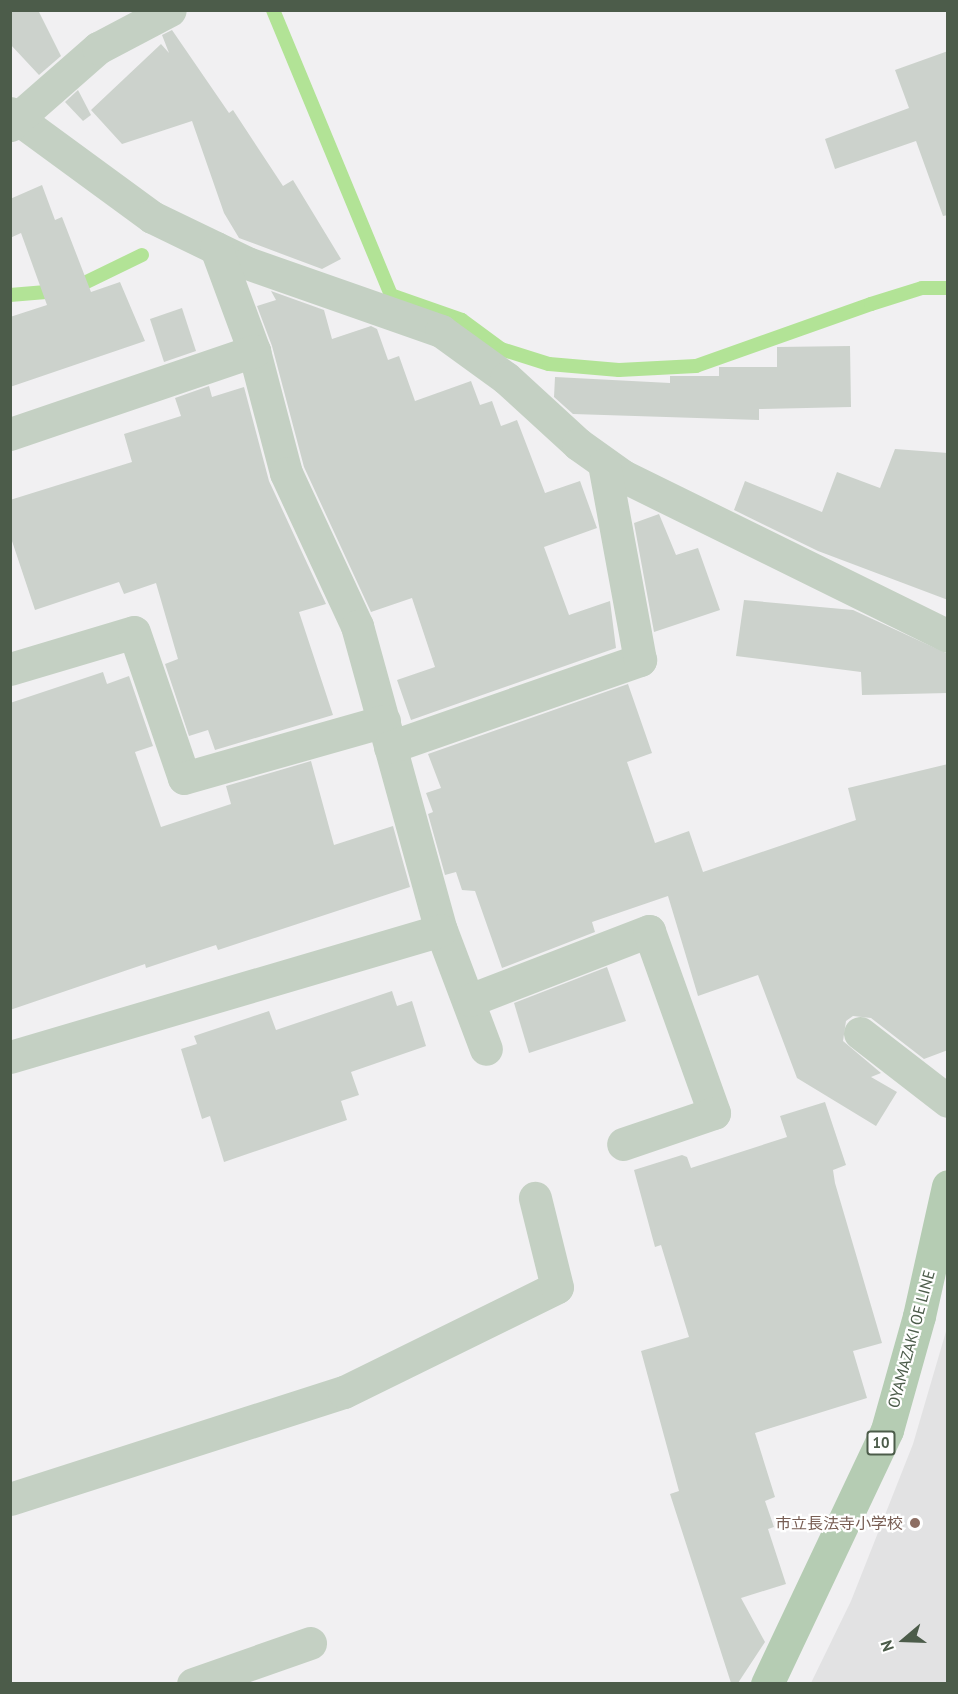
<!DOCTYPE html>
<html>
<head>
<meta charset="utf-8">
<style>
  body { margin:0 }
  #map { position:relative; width:958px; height:1694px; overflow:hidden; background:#f1f0f2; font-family:"PT Sans","Noto Sans JP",sans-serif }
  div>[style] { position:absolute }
  .education>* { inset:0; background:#e2e2e3 }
  .stream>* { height:14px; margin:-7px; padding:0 7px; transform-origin:7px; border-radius:7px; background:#b2e396 }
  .building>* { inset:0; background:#ccd2cc }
  .minor>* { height:33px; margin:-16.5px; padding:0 16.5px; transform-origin:16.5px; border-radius:16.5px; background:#c4d0c3 }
  .major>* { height:33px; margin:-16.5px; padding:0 16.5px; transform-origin:16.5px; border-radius:16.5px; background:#b5ccb3 }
  .dots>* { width:16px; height:16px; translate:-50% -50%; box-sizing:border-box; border:3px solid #fff; border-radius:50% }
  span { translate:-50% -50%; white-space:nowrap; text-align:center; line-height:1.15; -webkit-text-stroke:4.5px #fff; paint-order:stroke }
  .shield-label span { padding:2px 4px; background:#fff; border:2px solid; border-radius:4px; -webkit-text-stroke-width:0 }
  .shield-label { font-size:15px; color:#4c5c4a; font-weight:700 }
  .street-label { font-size:16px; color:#4c5c4a }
  .education-label { font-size:16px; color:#785e54 }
  .right { translate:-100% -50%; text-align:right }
  .frame { position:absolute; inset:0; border:12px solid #4c5c4a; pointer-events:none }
  .north { position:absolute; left:874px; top:1610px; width:60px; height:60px; -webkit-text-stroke:4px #fff; paint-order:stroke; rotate:251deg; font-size:16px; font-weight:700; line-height:24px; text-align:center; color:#4c5c4a }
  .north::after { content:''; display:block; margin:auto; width:21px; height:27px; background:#4c5c4a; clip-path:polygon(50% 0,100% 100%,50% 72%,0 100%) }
</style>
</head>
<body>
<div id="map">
  <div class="education">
    <div style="clip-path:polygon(947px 1328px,947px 1683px,811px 1683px,851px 1601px,913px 1444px)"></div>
  </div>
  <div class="stream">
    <div style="left:273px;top:10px;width:308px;rotate:67.5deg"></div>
    <div style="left:391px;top:295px;width:75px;rotate:19.4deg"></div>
    <div style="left:462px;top:320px;width:49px;rotate:36.6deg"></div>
    <div style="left:501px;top:349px;width:50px;rotate:17.4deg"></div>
    <div style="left:549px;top:364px;width:70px;rotate:4.9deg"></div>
    <div style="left:619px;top:370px;width:77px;rotate:-3deg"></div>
    <div style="left:696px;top:366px;width:186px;rotate:-19.5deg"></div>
    <div style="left:871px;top:304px;width:53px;rotate:-17.4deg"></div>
    <div style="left:922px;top:288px;width:26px"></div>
    <div style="left:10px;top:295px;width:60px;rotate:-4.8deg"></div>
    <div style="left:70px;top:290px;width:80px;rotate:-25.9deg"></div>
  </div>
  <div class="building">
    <div style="clip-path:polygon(10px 10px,38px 10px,61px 56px,39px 75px,10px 44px)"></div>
    <div style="clip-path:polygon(172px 30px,229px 113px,233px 110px,283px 186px,293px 180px,341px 259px,322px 269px,239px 238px,224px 213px,192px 121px,122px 144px,91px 110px,161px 44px,169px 53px,162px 35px)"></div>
    <div style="clip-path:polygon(948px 51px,948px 215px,943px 216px,916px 141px,835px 169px,825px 139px,909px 108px,895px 70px)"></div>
    <div style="clip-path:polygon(78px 90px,91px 115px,83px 121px,65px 102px)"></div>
    <div style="clip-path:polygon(42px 185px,55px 220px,62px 217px,91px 292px,120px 282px,145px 341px,10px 387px,10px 317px,47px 305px,21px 233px,10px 238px,10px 199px)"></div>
    <div style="clip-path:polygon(271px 291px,324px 310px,332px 339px,371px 326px,377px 329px,388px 360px,399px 356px,415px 401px,471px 381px,480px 405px,492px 401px,501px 426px,517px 420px,545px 493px,580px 481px,597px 528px,544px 547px,569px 615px,610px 601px,616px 648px,411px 720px,397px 680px,435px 667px,412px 598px,371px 612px,304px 467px,272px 346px,257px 306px,276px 300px)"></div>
    <div style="clip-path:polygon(182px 308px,196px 351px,164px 362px,150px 319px)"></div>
    <div style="clip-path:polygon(850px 346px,851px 407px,759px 409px,759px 420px,573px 414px,554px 397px,555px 377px,670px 383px,670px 376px,719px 376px,719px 367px,777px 367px,777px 347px)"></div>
    <div style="clip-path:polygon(209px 386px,212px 397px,244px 387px,269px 481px,326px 604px,299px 612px,333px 715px,215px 750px,208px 730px,189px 736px,165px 664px,178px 659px,156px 583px,124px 594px,119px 582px,35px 610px,10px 535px,10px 500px,132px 462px,124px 434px,181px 416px,175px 398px)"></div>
    <div style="clip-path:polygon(895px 449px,948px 453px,948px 600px,818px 551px,734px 510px,745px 481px,822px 512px,837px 472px,880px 488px)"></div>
    <div style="clip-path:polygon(659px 514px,676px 555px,698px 548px,720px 610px,654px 632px,634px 523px)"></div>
    <div style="clip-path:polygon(744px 600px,853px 610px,948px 654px,948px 693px,862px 695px,861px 672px,736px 656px)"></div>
    <div style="clip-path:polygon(103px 672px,107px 684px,129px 676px,153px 746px,135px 752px,161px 827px,231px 804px,226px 786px,311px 761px,334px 845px,393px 826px,410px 887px,218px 950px,216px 945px,146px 968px,145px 964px,10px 1010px,10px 703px)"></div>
    <div style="clip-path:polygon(628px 684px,652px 753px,627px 762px,655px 843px,689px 831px,703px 872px,856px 820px,848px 788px,948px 764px,948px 1050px,924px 1059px,871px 1018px,853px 1016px,846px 1021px,843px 1041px,881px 1073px,871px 1077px,897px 1092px,876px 1126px,797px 1078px,758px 975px,698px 996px,668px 896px,592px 922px,595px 932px,502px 968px,475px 891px,462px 890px,456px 872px,445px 875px,428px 814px,433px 812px,426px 793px,441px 788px,428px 754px)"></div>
    <div style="clip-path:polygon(607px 967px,626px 1021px,529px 1053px,514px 1003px)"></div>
    <div style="clip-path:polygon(392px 991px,397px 1006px,412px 1001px,426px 1046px,351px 1072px,359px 1095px,341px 1101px,347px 1120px,224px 1162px,210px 1116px,202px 1119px,181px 1049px,197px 1044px,194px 1036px,269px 1011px,276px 1030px)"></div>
    <div style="clip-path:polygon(825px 1102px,846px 1165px,833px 1170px,835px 1183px,882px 1343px,853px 1351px,867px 1398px,755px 1433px,775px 1497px,765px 1501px,774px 1527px,768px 1529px,786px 1584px,741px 1598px,765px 1642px,738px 1683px,731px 1683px,670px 1494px,679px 1491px,641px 1351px,689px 1337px,661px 1245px,655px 1247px,634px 1170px,682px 1155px,687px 1157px,691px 1168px,787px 1137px,780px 1116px)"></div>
  </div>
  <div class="minor">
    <div style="left:10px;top:113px;width:176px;rotate:36.2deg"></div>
    <div style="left:152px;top:217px;width:106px;rotate:25.8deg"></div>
    <div style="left:247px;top:263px;width:206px;rotate:19.3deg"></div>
    <div style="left:441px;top:331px;width:80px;rotate:35.9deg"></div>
    <div style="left:506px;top:378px;width:98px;rotate:42.5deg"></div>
    <div style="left:578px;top:444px;width:55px;rotate:35.4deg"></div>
    <div style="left:623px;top:476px;width:362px;rotate:26.2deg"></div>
    <div style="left:10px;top:125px;width:117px;rotate:-41.2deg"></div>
    <div style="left:98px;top:48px;width:81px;rotate:-27.8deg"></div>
    <div style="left:216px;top:248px;width:110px;rotate:69.7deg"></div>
    <div style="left:254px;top:351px;width:126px;rotate:75.3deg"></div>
    <div style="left:286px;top:473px;width:169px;rotate:65.1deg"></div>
    <div style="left:357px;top:626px;width:315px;rotate:74.6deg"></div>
    <div style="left:441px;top:930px;width:127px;rotate:69.3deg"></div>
    <div style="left:10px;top:434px;width:258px;rotate:-18.8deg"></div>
    <div style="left:10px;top:669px;width:129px;rotate:-16.6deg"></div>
    <div style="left:134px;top:632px;width:154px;rotate:71.1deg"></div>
    <div style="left:184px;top:778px;width:208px;rotate:-15.9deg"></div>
    <div style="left:390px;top:747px;width:265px;rotate:-19.2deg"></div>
    <div style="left:640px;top:660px;width:199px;rotate:-100.4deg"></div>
    <div style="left:470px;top:1000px;width:192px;rotate:-21.1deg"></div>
    <div style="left:649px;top:931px;width:193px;rotate:70.3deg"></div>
    <div style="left:714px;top:1113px;width:96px;rotate:161.2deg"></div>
    <div style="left:860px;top:1033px;width:111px;rotate:37.7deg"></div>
    <div style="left:10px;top:1057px;width:449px;rotate:-16.4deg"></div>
    <div style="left:10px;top:1499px;width:351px;rotate:-17.8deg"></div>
    <div style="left:344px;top:1392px;width:237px;rotate:-26.2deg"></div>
    <div style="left:557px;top:1287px;width:92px;rotate:-103.9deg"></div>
    <div style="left:193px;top:1684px;width:124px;rotate:-19.3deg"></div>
  </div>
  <div class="major">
    <div style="left:767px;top:1684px;width:281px;rotate:-64.7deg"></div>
    <div style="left:887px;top:1430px;width:118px;rotate:-74.3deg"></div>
    <div style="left:919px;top:1316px;width:133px;rotate:-77.4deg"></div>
  </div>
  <div class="dots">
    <div style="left:915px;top:1523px;background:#8d6e63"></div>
  </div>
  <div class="shield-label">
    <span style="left:881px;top:1443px">10</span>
  </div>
  <div class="street-label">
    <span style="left:911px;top:1339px;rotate:-75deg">OYAMAZAKI OE LINE</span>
  </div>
  <div class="education-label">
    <span class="right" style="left:903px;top:1523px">市立長法寺小学校</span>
  </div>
  <div class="frame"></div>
  <div class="north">N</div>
</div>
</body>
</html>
